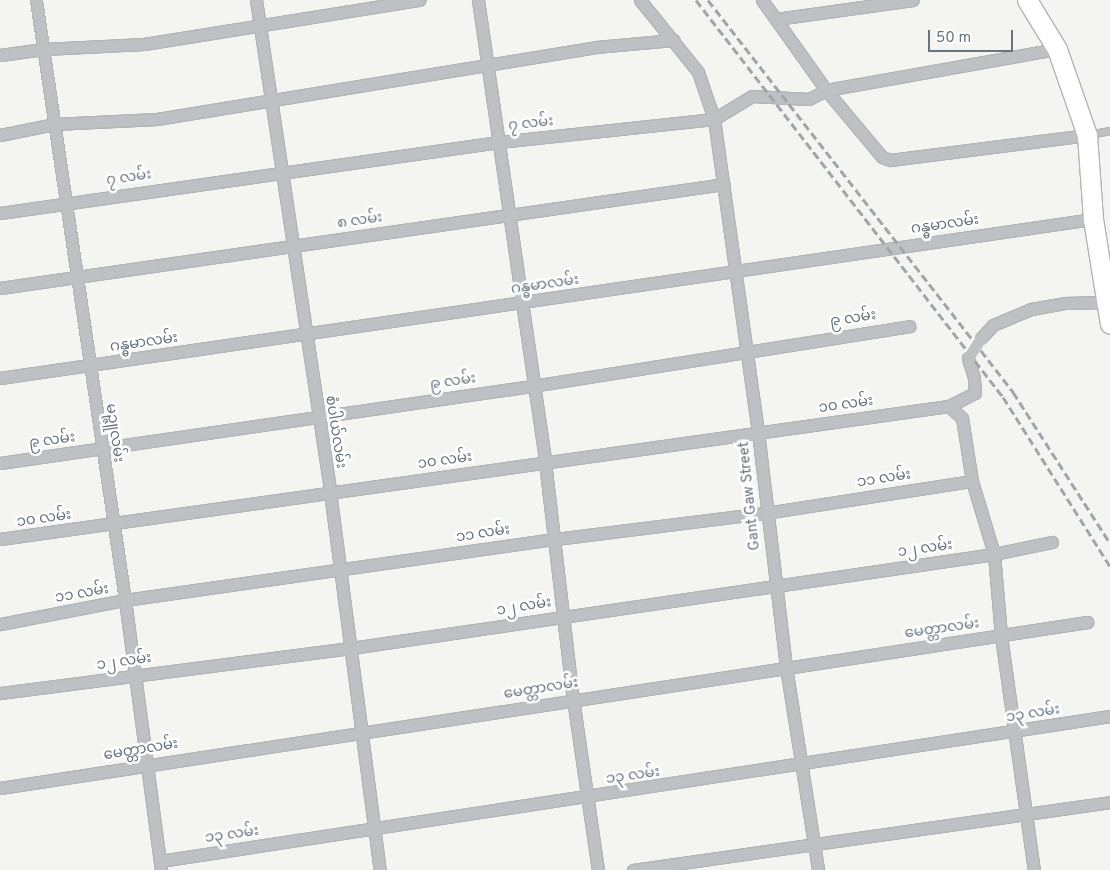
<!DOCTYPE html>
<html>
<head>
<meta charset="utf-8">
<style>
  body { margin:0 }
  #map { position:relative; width:1110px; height:870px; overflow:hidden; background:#f4f4f1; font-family:Overpass,"Noto Sans Myanmar",sans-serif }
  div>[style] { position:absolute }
  .roads { filter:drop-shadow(1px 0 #b1b5b8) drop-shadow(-1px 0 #b1b5b8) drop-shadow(0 1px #b1b5b8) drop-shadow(0 -1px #b1b5b8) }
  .service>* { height:5.5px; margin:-2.75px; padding:0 2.75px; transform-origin:2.75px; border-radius:2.75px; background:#bec1c4 }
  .minor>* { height:11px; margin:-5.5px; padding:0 5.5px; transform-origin:5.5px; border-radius:5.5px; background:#bec1c4 }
  .primary>* { height:19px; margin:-9.5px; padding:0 9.5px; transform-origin:9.5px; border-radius:9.5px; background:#fff }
  .rail>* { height:3px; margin-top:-1.5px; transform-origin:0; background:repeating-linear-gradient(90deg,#9fa5a9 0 8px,transparent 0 12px) }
  .minor-bridge>* { height:11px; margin:-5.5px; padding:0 5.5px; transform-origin:5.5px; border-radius:5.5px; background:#bec1c4 }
  span { translate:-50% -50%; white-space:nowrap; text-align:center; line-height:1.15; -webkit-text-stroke:5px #fff; paint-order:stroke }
  .street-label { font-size:15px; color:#67757e }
  .scale { position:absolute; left:928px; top:30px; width:85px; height:22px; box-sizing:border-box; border:2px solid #67757e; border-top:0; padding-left:6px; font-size:15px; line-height:18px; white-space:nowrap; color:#67757e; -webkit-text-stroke:4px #fff; paint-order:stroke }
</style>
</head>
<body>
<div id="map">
  <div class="roads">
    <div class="service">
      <div style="left:1090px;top:135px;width:20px;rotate:-11deg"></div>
    </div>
    <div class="minor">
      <div style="left:36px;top:0;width:607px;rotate:81.56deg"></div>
      <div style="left:125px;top:600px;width:272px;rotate:82.4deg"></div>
      <div style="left:256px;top:0;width:498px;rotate:81.4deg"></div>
      <div style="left:330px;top:492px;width:381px;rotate:82.5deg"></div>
      <div style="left:478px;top:0;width:467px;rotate:81.7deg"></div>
      <div style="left:545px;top:462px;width:239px;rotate:83.3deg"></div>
      <div style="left:573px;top:699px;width:173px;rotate:81.7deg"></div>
      <div style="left:640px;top:0;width:92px;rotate:51.1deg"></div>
      <div style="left:698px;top:72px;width:50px;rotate:71.2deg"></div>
      <div style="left:714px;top:119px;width:316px;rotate:82deg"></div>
      <div style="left:758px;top:432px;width:237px;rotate:83.2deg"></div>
      <div style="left:786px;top:667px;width:206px;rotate:81deg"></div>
      <div style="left:762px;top:0;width:110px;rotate:54.6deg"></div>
      <div style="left:826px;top:90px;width:87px;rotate:50.1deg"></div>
      <div style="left:882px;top:157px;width:9px;rotate:21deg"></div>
      <div style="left:890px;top:160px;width:199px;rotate:-7.2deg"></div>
      <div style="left:776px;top:19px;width:138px;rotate:-7.9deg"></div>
      <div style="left:0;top:55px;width:44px;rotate:-7.8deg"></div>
      <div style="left:44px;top:49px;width:100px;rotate:-2.9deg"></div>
      <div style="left:144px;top:44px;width:279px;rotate:-9.1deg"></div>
      <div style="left:0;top:135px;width:55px;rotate:-11.5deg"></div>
      <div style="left:54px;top:124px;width:103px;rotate:-2.8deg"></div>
      <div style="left:157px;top:119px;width:445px;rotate:-9.3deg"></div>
      <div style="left:596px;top:47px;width:78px;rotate:-5.1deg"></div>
      <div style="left:0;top:213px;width:504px;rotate:-8.1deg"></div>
      <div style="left:499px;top:142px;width:216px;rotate:-6.1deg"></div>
      <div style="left:714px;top:119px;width:44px;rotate:-31.2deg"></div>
      <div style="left:752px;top:96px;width:57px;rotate:3deg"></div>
      <div style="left:809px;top:99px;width:19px;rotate:-28deg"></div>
      <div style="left:826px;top:90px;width:235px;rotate:-10.1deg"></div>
      <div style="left:0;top:288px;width:731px;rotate:-8.17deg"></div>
      <div style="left:981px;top:338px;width:18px;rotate:-47deg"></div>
      <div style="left:993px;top:325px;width:41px;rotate:-22.8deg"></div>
      <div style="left:1031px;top:309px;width:34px;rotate:-10deg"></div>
      <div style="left:1064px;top:303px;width:43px;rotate:-1.3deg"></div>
      <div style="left:0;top:378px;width:1105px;rotate:-8.28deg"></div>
      <div style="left:949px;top:406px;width:29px;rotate:-27deg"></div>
      <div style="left:975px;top:393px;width:15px;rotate:-94deg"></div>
      <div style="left:974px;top:378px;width:21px;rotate:-107deg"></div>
      <div style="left:0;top:463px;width:538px;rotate:-8.24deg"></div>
      <div style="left:532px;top:386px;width:382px;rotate:-9deg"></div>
      <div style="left:0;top:539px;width:958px;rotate:-7.98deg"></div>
      <div style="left:949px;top:406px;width:18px;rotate:43deg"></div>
      <div style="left:962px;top:418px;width:64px;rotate:81deg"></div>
      <div style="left:972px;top:481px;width:76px;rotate:73.2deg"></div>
      <div style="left:994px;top:554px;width:82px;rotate:85.1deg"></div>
      <div style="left:1001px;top:636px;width:236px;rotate:82deg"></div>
      <div style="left:0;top:624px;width:127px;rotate:-10.9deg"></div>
      <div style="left:125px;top:600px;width:434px;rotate:-8.1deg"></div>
      <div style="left:555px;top:539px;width:212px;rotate:-7.1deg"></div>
      <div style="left:765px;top:513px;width:209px;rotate:-8.8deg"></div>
      <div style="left:0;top:693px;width:354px;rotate:-7.3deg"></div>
      <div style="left:351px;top:648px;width:650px;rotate:-8.32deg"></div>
      <div style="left:994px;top:554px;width:59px;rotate:-11.7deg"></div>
      <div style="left:0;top:788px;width:1100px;rotate:-8.68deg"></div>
      <div style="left:160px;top:861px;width:961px;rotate:-8.68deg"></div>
      <div style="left:633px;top:870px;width:482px;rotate:-8.1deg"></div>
    </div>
    <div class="primary">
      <div style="left:1027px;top:0;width:57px;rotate:58.5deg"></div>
      <div style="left:1057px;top:49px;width:91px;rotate:70.8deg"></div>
      <div style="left:1087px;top:135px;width:84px;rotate:85.9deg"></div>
      <div style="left:1093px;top:219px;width:106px;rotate:80.8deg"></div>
    </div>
  </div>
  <div class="rail">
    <div style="left:696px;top:0;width:502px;rotate:52.29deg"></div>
    <div style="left:1003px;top:397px;width:200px;rotate:57.7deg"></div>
    <div style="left:708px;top:0;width:497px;rotate:52.1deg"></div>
    <div style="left:1013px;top:392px;width:179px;rotate:57.3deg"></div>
  </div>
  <div class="minor-bridge">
    <div style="left:968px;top:358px;width:24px;rotate:-57deg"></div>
  </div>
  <div class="street-label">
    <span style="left:531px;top:124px;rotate:-6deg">၇ လမ်း</span>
    <span style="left:129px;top:178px;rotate:-8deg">၇ လမ်း</span>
    <span style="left:360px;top:221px;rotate:-8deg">၈ လမ်း</span>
    <span style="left:945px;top:225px;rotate:-8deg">ဂန္ဓမာလမ်း</span>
    <span style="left:545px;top:285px;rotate:-8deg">ဂန္ဓမာလမ်း</span>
    <span style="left:853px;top:319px;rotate:-9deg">၉ လမ်း</span>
    <span style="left:144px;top:343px;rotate:-8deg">ဂန္ဓမာလမ်း</span>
    <span style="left:453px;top:382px;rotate:-8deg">၉ လမ်း</span>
    <span style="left:846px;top:405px;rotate:-8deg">၁၀ လမ်း</span>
    <span style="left:335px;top:432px;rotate:81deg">စံပါယ်လမ်း</span>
    <span style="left:114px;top:433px;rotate:82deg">မဉ္ဇူလမ်း</span>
    <span style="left:52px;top:441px;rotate:-8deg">၉ လမ်း</span>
    <span style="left:445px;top:461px;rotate:-8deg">၁၀ လမ်း</span>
    <span style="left:884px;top:479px;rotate:-9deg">၁၁ လမ်း</span>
    <span style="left:750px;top:496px;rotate:-96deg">Gant Gaw Street</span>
    <span style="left:44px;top:519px;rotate:-8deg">၁၀ လမ်း</span>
    <span style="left:483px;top:534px;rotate:-9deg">၁၁ လမ်း</span>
    <span style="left:925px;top:549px;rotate:-8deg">၁၂ လမ်း</span>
    <span style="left:82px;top:594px;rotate:-10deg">၁၁ လမ်း</span>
    <span style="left:524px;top:607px;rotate:-9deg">၁၂ လမ်း</span>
    <span style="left:942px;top:629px;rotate:-8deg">မေတ္တာလမ်း</span>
    <span style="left:124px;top:662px;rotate:-8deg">၁၂ လမ်း</span>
    <span style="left:541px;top:689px;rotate:-9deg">မေတ္တာလမ်း</span>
    <span style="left:1033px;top:714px;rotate:-9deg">၁၃ လမ်း</span>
    <span style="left:141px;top:750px;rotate:-9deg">မေတ္တာလမ်း</span>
    <span style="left:633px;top:776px;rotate:-8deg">၁၃ လမ်း</span>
    <span style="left:232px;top:835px;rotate:-8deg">၁၃ လမ်း</span>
  </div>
  <div class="scale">50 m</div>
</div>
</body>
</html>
